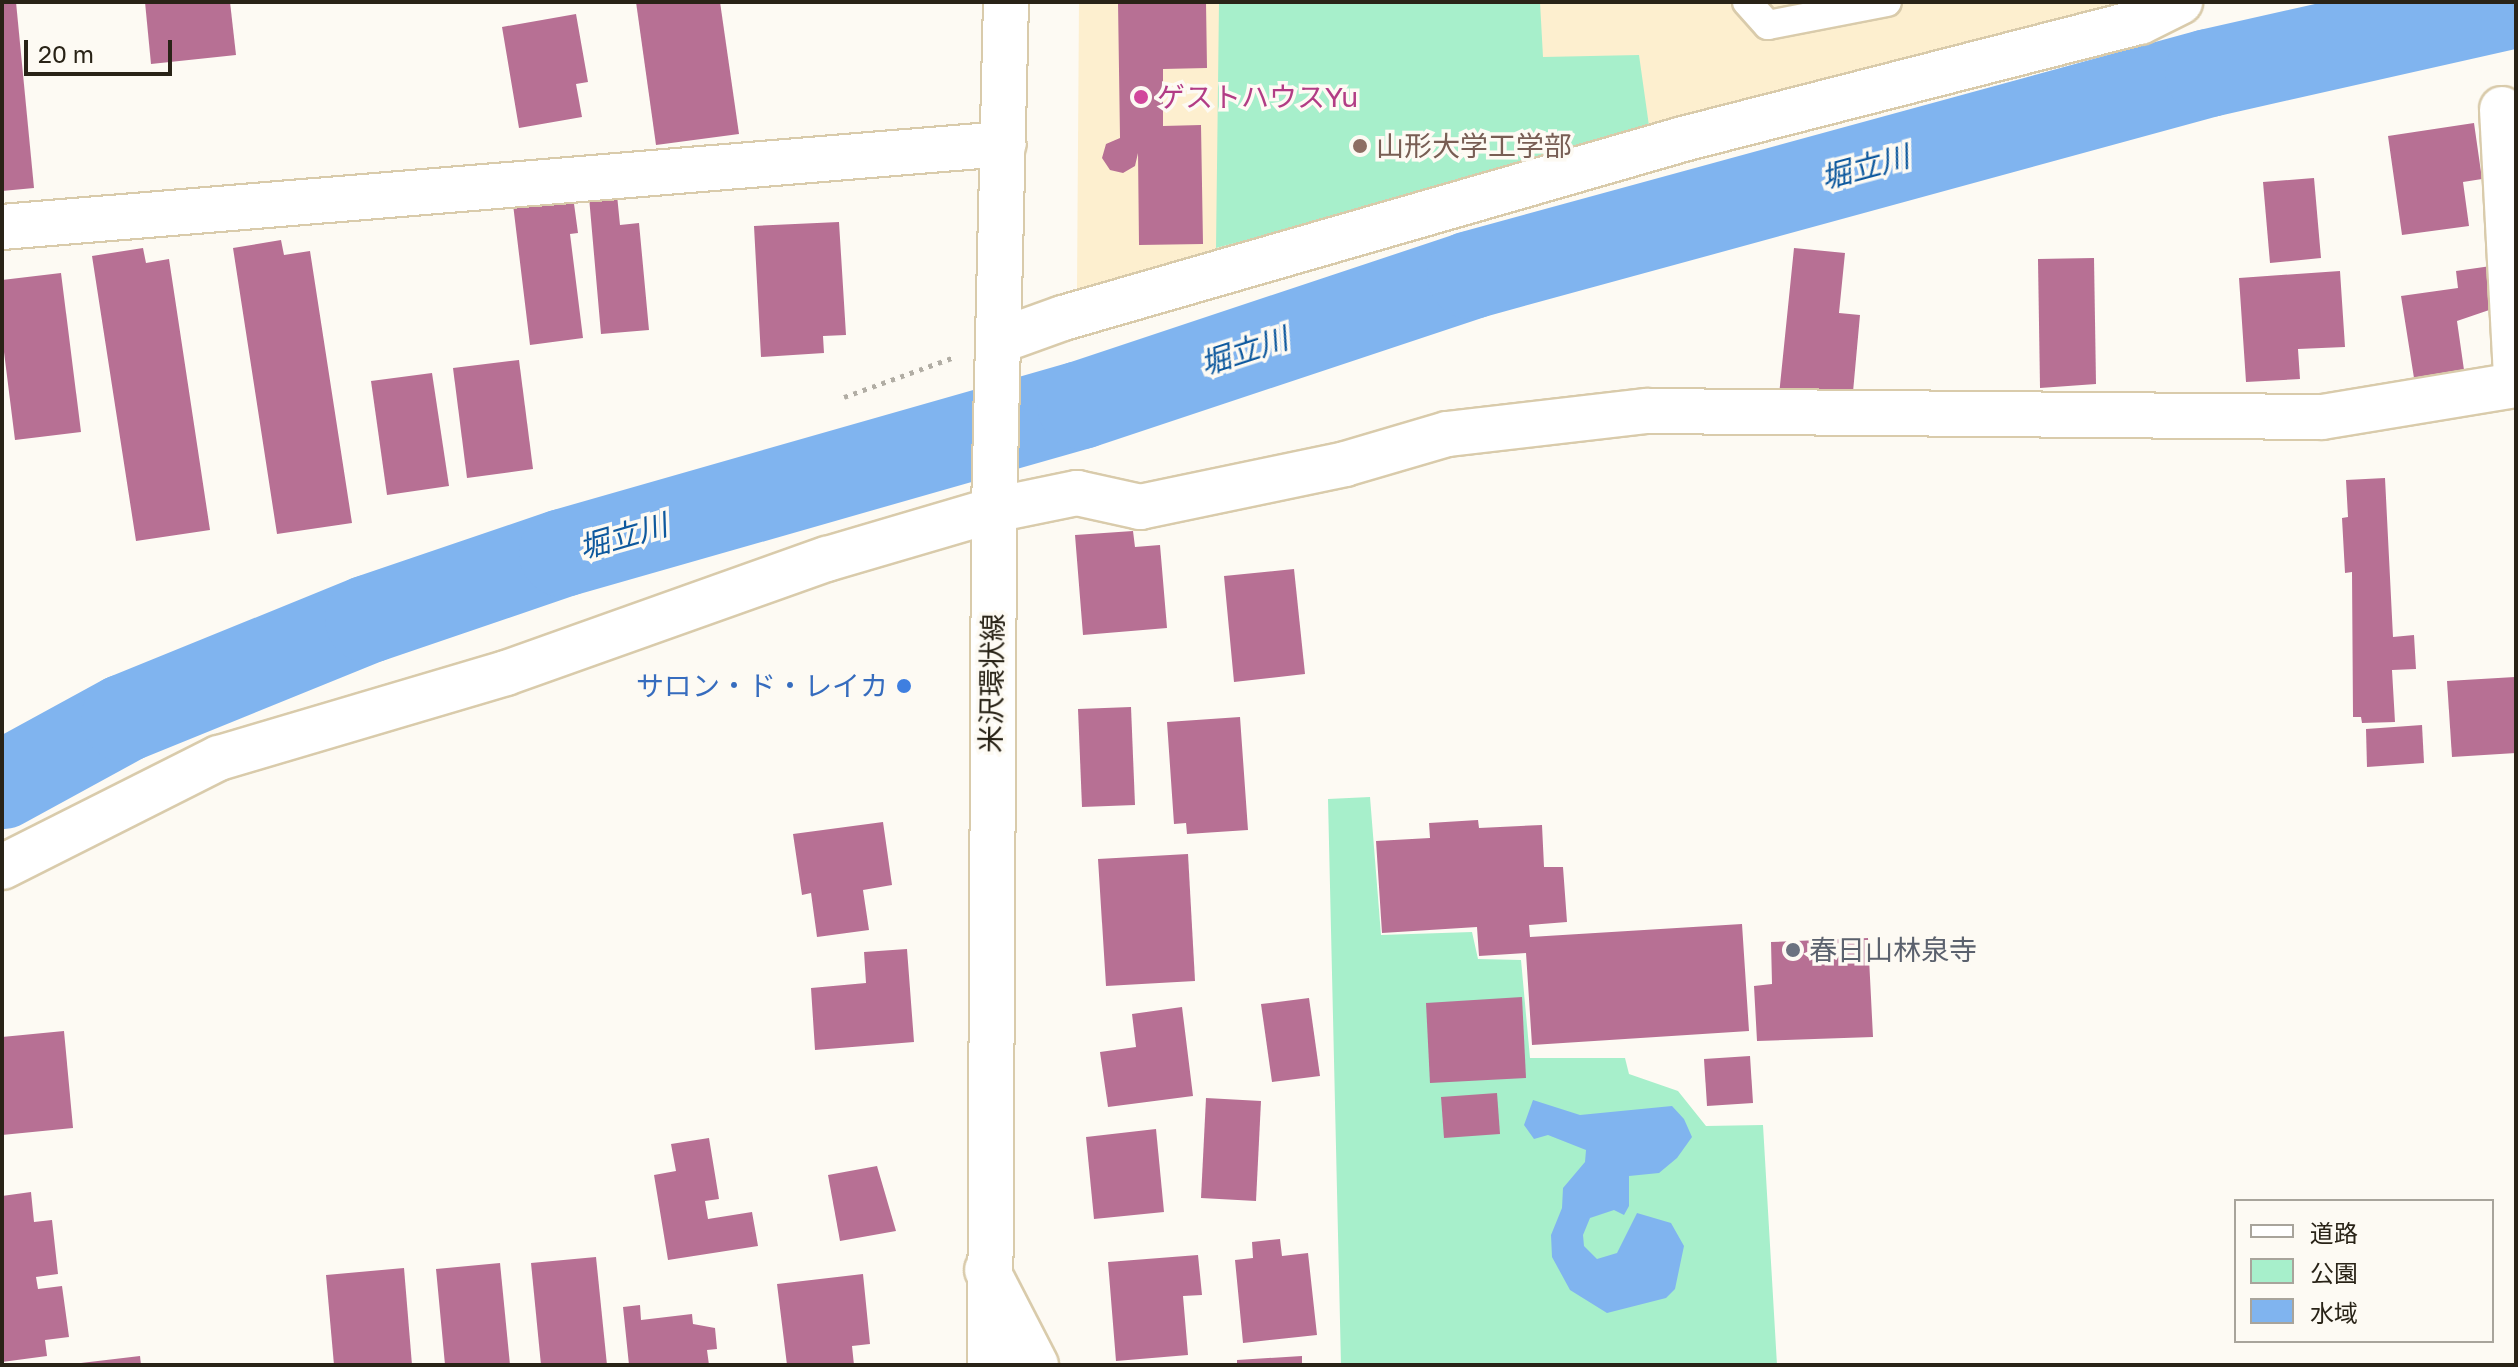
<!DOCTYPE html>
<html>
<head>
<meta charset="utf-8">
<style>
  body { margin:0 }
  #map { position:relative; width:2518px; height:1367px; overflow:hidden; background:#fdfaf3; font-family:"Golos Text","Noto Sans JP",sans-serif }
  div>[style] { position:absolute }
  .built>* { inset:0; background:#fdefcf }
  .green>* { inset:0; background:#a7efcb }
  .water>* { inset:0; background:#80b4ef }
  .river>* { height:88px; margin:-44px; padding:0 44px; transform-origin:44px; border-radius:44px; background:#80b4ef }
  .building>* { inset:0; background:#b77094 }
  .path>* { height:5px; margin-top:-2.5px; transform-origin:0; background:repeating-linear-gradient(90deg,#b1ada4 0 4px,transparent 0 10px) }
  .roads { filter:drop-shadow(2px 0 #d9cbab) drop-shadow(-2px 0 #d9cbab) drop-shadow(0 2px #d9cbab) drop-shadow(0 -2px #d9cbab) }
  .lane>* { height:28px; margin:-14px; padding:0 14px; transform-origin:14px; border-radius:14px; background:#fff }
  .street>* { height:44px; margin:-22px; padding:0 22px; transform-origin:22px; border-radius:22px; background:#fff }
  .secondary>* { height:44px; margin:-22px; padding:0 22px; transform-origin:22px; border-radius:22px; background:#fff }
  .dots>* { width:22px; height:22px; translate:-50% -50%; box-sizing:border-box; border:4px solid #fdfaf3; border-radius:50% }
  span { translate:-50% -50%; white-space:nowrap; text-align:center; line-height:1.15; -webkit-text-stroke:7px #fdfaf3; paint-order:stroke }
  .hotel-label { font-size:28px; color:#b23c85 }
  .left { translate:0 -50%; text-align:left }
  .education-label { font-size:28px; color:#785e54 }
  .street-label { font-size:28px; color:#292317 }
  .shop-label { font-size:28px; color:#366cbe }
  .right { translate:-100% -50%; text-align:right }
  .worship-label { font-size:28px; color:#5b616d }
  .water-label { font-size:30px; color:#0e599e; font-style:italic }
  .frame { position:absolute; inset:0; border:4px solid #292317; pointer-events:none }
  .legend { position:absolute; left:2234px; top:1199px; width:260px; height:144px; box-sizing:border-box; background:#fdfaf3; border:2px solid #a8a49b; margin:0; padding:10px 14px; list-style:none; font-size:24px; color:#292317 }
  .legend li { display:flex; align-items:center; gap:16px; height:40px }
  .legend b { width:40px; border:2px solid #a8a49b }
  .scale { position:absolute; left:24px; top:40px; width:148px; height:36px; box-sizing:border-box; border:4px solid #292317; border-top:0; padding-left:10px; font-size:24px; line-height:28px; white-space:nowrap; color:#292317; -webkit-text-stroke:6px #fdfaf3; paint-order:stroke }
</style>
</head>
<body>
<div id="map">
  <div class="built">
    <div style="clip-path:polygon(1079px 2px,2183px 2px,1084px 294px,1077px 289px)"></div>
  </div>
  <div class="green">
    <div style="clip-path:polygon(1219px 2px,1540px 2px,1543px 57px,1639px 55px,1650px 133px,1216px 248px)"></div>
    <div style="clip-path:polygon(1370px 797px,1381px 935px,1472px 932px,1478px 959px,1521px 960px,1530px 1058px,1625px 1058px,1629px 1074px,1678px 1091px,1706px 1126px,1763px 1125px,1777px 1365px,1341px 1365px,1328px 799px)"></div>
  </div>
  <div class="water">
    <div style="clip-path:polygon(1533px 1100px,1580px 1115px,1672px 1106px,1684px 1119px,1692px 1137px,1677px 1158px,1659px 1173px,1629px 1176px,1629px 1206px,1624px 1215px,1614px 1210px,1590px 1218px,1583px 1235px,1584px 1246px,1597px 1259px,1617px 1253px,1637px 1213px,1671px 1223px,1684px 1246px,1675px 1289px,1666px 1298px,1607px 1313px,1570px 1290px,1552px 1257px,1551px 1235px,1562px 1208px,1563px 1188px,1585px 1162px,1586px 1150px,1548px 1135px,1534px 1139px,1524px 1125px)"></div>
  </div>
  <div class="river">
    <div style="left:2px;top:785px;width:140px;rotate:-28.6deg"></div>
    <div style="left:125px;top:718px;width:263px;rotate:-22.1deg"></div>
    <div style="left:369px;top:619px;width:205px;rotate:-18.8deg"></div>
    <div style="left:563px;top:553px;width:539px;rotate:-15.95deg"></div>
    <div style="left:1081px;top:405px;width:411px;rotate:-18.4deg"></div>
    <div style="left:1471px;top:275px;width:765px;rotate:-15.31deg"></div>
    <div style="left:2209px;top:73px;width:315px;rotate:-12.7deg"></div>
  </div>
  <div class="building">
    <div style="clip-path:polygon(2px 2px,16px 2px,34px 188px,2px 191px)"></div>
    <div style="clip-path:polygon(145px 2px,230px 2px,236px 55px,151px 64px)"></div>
    <div style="clip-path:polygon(636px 2px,720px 2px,739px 134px,656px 145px)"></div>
    <div style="clip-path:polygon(1118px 2px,1206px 2px,1207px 68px,1163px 69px,1163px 126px,1201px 125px,1203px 244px,1139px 245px,1138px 153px,1135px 166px,1123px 173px,1110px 170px,1102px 158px,1106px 144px,1120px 138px)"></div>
    <div style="clip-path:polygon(576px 14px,588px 82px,576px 84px,582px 117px,519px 128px,502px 27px)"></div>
    <div style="clip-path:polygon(2474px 123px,2482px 179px,2463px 182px,2469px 226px,2402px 235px,2388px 136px)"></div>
    <div style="clip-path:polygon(2314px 178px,2321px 258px,2270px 263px,2263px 182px)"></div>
    <div style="clip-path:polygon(572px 189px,578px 233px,570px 234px,583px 338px,530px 345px,512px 196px)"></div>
    <div style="clip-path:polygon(617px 195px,620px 225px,639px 223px,649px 330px,601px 334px,589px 197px)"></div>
    <div style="clip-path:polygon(839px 222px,846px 335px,823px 336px,824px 353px,761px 357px,754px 226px)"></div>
    <div style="clip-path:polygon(281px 240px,284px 255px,310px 251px,352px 523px,277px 534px,233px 248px)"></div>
    <div style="clip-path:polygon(143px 248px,146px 263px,169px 259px,210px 530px,136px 541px,92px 256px)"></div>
    <div style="clip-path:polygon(1794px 248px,1845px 253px,1839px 313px,1860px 315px,1852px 403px,1779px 395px)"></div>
    <div style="clip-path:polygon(2094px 258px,2096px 384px,2040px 388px,2038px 259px)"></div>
    <div style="clip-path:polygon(2491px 266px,2498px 307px,2457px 321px,2464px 370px,2414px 378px,2401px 296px,2458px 288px,2456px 271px)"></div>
    <div style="clip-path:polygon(2340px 271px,2345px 347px,2298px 349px,2300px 379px,2246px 382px,2239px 278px)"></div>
    <div style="clip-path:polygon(61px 273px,81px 432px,15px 440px,2px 336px,2px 280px)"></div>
    <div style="clip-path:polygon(519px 360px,533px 469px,467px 478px,453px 368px)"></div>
    <div style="clip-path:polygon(432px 373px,449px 486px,387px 495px,371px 381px)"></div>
    <div style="clip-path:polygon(2385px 478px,2393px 637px,2414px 635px,2416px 669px,2392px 670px,2395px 722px,2362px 723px,2361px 717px,2353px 717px,2352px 572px,2345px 573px,2342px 518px,2348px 517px,2346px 480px)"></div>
    <div style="clip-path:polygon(1133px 531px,1135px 547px,1160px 545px,1167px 628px,1083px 635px,1075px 535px)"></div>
    <div style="clip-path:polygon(1294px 569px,1305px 674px,1234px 682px,1224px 576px)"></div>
    <div style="clip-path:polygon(2515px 677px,2516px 753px,2452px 757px,2447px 681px)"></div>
    <div style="clip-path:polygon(1131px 707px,1135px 805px,1082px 807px,1078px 709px)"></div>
    <div style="clip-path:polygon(1240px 717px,1248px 830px,1187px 834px,1186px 823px,1174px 824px,1167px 722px)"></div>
    <div style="clip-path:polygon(2422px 725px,2424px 763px,2367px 767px,2366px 729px)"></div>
    <div style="clip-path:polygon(1478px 820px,1479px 828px,1542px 825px,1544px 867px,1563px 867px,1567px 922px,1529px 925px,1530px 937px,1742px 924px,1749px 1031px,1532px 1045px,1526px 953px,1479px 956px,1477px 927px,1382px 933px,1376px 841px,1430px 838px,1429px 823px)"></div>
    <div style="clip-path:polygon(883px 822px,892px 885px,863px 890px,869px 930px,817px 937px,811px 893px,802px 895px,793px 834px)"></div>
    <div style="clip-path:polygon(1188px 854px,1195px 981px,1106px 986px,1098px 859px)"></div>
    <div style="clip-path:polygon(1868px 938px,1873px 1037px,1757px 1041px,1754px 986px,1772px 984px,1771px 942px)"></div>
    <div style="clip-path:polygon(907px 949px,914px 1042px,815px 1050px,811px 988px,866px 983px,864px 952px)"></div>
    <div style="clip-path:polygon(1522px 997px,1526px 1078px,1430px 1083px,1426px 1003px)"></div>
    <div style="clip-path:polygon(1309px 998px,1320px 1076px,1272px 1082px,1261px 1004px)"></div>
    <div style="clip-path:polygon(1182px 1007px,1193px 1096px,1108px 1107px,1100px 1052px,1136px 1047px,1132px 1014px)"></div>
    <div style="clip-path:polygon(64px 1031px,73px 1128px,2px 1135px,2px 1037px)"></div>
    <div style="clip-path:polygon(1750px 1056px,1753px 1103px,1707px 1106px,1704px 1059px)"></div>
    <div style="clip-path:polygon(1497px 1093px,1500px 1134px,1444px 1138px,1441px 1097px)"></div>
    <div style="clip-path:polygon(1206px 1098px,1261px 1101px,1256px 1201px,1201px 1198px)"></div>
    <div style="clip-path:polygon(1156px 1129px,1164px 1212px,1094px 1219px,1086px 1137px)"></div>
    <div style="clip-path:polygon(709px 1138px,719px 1199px,705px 1201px,708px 1219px,752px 1212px,758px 1246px,668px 1260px,654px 1175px,676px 1171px,671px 1144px)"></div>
    <div style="clip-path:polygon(877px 1166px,896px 1231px,840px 1241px,828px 1175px)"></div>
    <div style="clip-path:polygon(31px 1192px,34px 1222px,52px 1220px,58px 1274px,36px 1277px,38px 1289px,62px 1286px,69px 1337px,45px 1340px,47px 1356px,2px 1362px,2px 1196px)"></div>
    <div style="clip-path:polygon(1280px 1239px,1282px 1256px,1308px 1253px,1317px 1335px,1243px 1343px,1235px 1260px,1253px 1258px,1252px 1242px)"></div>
    <div style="clip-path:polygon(1198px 1255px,1202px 1295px,1183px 1296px,1188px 1355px,1116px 1361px,1108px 1262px)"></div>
    <div style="clip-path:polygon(596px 1257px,607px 1365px,541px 1365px,531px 1263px)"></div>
    <div style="clip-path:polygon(500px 1263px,510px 1365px,445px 1365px,436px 1269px)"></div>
    <div style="clip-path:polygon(404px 1268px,412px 1365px,334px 1365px,326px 1275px)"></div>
    <div style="clip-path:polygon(863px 1274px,870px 1344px,852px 1346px,854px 1365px,787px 1365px,777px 1284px)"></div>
    <div style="clip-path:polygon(640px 1305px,641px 1320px,692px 1314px,693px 1324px,715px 1328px,717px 1349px,707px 1350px,709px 1365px,629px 1365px,623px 1307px)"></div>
    <div style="clip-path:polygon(140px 1356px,141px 1365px,81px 1365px,81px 1363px)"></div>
    <div style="clip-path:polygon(1302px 1356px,1302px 1365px,1237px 1365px,1237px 1360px)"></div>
  </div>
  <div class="path">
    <div style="left:844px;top:397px;width:115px;rotate:-19.9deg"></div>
  </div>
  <div class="roads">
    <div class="lane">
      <div style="left:1747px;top:2px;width:31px;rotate:48deg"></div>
      <div style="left:1768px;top:25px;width:121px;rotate:-10.9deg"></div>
    </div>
    <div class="street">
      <div style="left:2502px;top:109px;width:264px;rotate:87deg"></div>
      <div style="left:2px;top:227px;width:1005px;rotate:-4.74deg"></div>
      <div style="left:999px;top:341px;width:68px;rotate:-19.8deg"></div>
      <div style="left:1063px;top:318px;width:645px;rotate:-16.1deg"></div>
      <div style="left:1683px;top:139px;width:472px;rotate:-14.4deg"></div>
      <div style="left:2140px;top:22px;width:45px;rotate:-26.6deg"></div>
      <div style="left:2px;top:867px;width:243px;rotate:-26.7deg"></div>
      <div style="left:219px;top:758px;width:299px;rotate:-16.5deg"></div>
      <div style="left:506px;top:673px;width:341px;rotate:-19.6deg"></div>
      <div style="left:827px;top:559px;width:174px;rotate:-16.4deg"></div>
      <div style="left:994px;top:510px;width:85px;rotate:-11.6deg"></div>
      <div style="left:1077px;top:493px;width:65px;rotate:12.5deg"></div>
      <div style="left:1140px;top:507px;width:209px;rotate:-11.8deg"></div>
      <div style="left:1345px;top:464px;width:106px;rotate:-16.4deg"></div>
      <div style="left:1447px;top:434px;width:201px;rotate:-6.6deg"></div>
      <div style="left:1647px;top:411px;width:675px;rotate:0.51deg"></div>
      <div style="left:2322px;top:417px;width:197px;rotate:-9.4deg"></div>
      <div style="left:987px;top:1270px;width:107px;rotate:62.7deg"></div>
    </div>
    <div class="secondary">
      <div style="left:990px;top:1365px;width:855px;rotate:-89.73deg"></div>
      <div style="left:994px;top:510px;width:508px;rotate:-88.65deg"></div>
    </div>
  </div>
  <div class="dots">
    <div style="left:1141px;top:97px;background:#d1479c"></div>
    <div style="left:1360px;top:146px;background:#8d6e63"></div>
    <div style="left:904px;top:686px;background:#3f7fe0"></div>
    <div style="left:1793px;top:950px;background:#6b7280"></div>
  </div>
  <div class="hotel-label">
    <span class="left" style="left:1157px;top:97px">ゲストハウスYu</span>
  </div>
  <div class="education-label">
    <span class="left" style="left:1376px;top:146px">山形大学工学部</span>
  </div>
  <div class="street-label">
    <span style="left:992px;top:683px;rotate:-89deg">米沢環状線</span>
  </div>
  <div class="shop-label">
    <span class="right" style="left:888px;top:686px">サロン・ド・レイカ</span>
  </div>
  <div class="worship-label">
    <span class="left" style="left:1809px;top:950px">春日山林泉寺</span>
  </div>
  <div class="water-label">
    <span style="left:1865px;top:167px;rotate:-15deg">堀立川</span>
    <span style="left:1244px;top:351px;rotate:-18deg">堀立川</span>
    <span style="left:623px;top:536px;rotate:-16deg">堀立川</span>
  </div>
  <div class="frame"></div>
  <ul class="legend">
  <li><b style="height:10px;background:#fff"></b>道路</li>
  <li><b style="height:22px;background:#a7efcb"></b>公園</li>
  <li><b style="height:22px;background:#80b4ef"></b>水域</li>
  </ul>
  <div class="scale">20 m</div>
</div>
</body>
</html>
